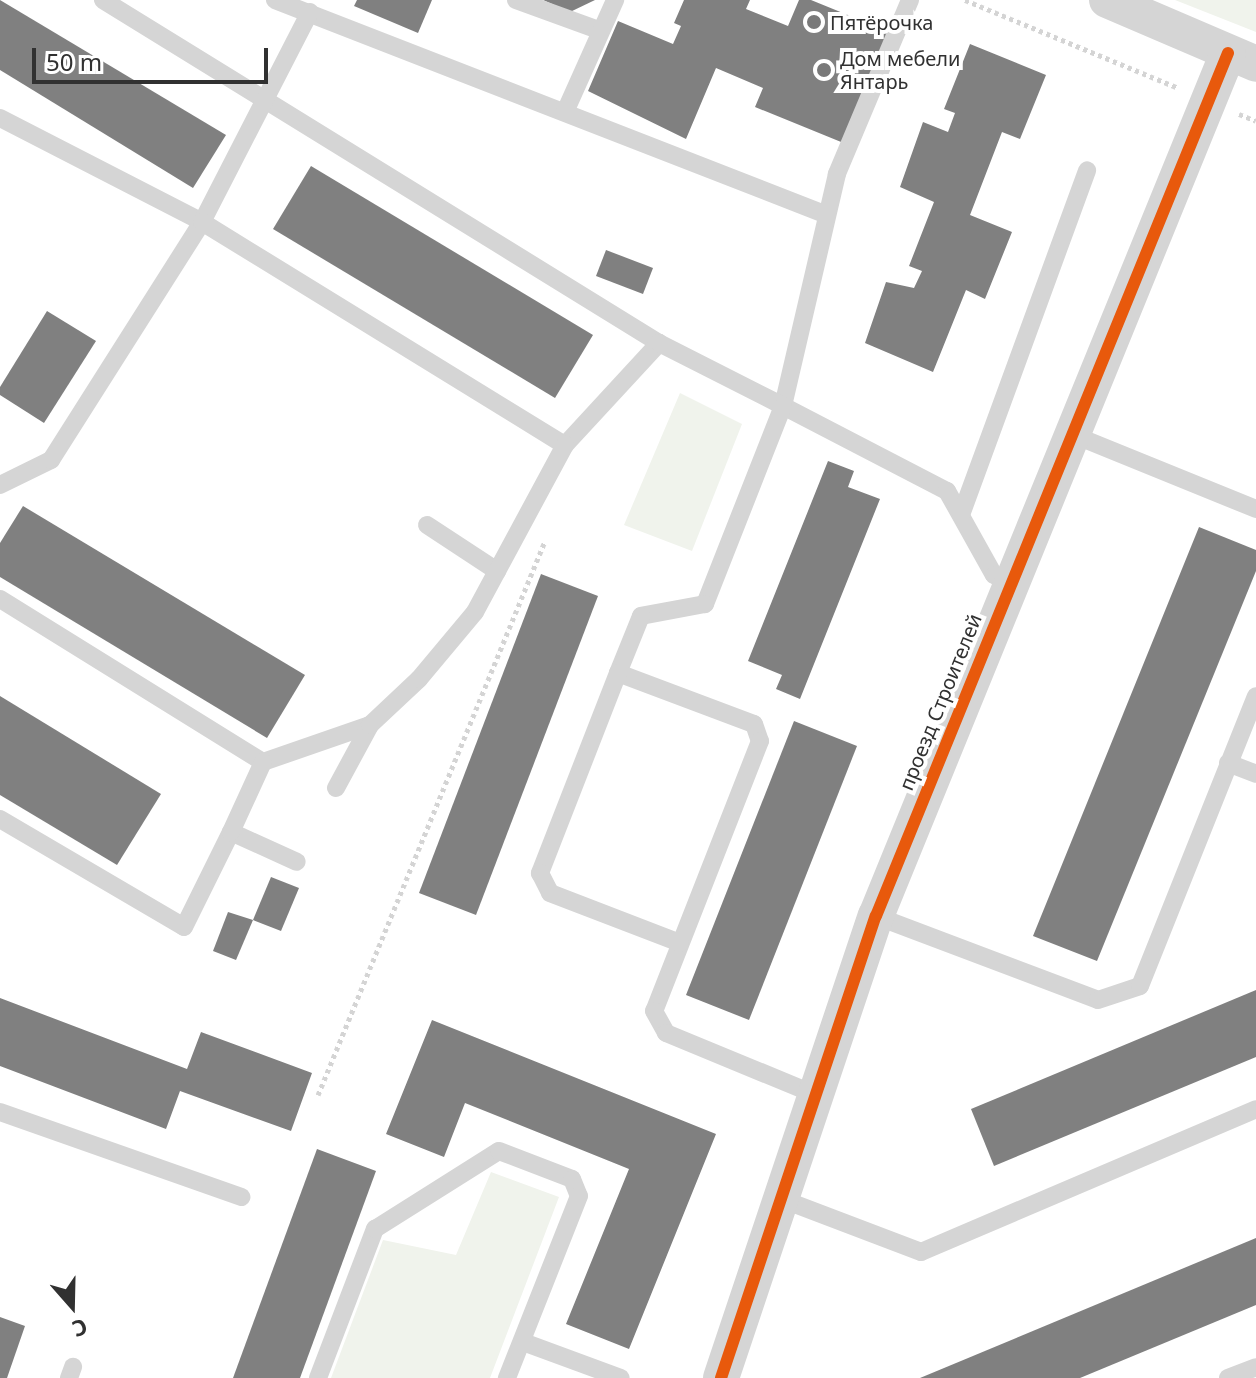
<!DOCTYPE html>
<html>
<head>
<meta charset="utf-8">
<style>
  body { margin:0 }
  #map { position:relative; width:1256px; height:1378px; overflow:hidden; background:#fff; font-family:"Noto Sans",sans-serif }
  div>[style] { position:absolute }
  .green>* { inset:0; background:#f0f3ec }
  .building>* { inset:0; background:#808080 }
  .path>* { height:5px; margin-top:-2.5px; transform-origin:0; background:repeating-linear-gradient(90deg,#d4d4d4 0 4px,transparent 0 8px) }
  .service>* { height:18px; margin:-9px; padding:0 9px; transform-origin:9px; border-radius:9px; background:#d5d5d5 }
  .minor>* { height:36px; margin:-18px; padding:0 18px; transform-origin:18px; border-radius:18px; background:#d5d5d5 }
  .cycleway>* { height:12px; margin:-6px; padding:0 6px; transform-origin:6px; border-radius:6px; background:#e8590c }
  .dots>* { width:22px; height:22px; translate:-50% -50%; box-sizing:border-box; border:4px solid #fff; border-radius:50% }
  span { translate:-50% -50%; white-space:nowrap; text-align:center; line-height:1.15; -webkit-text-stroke:8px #fff; paint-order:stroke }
  .poi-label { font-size:20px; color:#313131 }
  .left { translate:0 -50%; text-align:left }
  .street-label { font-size:20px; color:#313131 }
  .north { position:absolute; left:32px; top:1266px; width:80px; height:80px; -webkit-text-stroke:6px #fff; paint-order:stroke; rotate:160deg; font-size:22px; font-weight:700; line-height:32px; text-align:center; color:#313131 }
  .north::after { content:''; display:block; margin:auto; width:28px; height:36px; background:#313131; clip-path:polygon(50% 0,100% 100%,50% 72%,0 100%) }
  .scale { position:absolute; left:32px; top:48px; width:236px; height:36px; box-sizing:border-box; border:4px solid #313131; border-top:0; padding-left:10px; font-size:24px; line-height:28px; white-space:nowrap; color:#313131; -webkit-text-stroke:6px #fff; paint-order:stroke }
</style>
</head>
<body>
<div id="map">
  <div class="green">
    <div style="clip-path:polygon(1176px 0,1256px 0,1256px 32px,1175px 0)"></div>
    <div style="clip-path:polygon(680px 393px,742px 424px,692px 551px,624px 525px)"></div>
    <div style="clip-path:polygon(491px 1172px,559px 1197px,490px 1378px,331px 1378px,383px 1240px,456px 1255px)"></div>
  </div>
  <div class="building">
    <div style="clip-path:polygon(0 0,226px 135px,193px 188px,0 70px)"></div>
    <div style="clip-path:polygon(357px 0,432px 0,418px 33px,354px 6px)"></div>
    <div style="clip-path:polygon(543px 0,595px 0,570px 12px)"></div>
    <div style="clip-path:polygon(684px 0,750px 0,746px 9px,788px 26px,799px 0,811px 0,892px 33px,846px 144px,755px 107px,763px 88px,716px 68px,686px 139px,588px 91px,618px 21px,673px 44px,681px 26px,674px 23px)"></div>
    <div style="clip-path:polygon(970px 44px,1046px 75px,1020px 139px,1002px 132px,970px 215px,1012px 232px,985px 299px,966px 290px,933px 372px,865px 343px,886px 282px,914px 288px,922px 271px,909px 266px,934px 202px,900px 187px,923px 122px,948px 132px,955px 113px,944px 109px)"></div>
    <div style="clip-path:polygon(311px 166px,593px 335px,555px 398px,273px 229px)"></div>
    <div style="clip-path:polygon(606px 250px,653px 268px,643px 294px,596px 276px)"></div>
    <div style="clip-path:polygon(47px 311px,96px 341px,44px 423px,0 395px,0 387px)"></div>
    <div style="clip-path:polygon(828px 461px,854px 471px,848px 487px,880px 499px,800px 699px,776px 689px,782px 675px,748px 661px)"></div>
    <div style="clip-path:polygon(23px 506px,305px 675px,267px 738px,0 577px,0 543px)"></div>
    <div style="clip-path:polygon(1199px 527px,1256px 550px,1256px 571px,1097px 961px,1033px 936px)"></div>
    <div style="clip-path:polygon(541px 574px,598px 596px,476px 915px,419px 893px)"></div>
    <div style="clip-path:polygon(0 696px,161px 794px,117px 865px,0 795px)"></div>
    <div style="clip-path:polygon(794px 721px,857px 746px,749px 1020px,686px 995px)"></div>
    <div style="clip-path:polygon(271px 877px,299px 888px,281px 931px,253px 920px)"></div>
    <div style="clip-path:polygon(228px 912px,253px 920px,236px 960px,213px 951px)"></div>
    <div style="clip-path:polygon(1256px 990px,1256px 1057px,994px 1166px,971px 1109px)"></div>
    <div style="clip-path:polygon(0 998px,187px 1069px,201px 1032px,312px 1073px,291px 1131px,180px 1091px,166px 1129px,0 1066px)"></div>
    <div style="clip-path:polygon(432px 1020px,716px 1134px,629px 1349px,566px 1324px,629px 1169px,465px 1103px,444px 1157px,386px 1134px)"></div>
    <div style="clip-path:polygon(317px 1149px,376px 1171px,300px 1378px,233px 1378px)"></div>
    <div style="clip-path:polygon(1256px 1238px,1256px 1305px,1080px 1378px,920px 1378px)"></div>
    <div style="clip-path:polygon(0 1317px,25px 1326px,7px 1378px,0 1378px)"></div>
  </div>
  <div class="path">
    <div style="left:965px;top:0;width:230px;rotate:22.4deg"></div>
    <div style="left:1239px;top:114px;width:18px;rotate:22deg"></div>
    <div style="left:318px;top:1095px;width:599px;rotate:-67.72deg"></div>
  </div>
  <div class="service">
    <div style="left:103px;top:0;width:653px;rotate:31.67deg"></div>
    <div style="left:275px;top:0;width:592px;rotate:21.28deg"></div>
    <div style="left:516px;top:0;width:90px;rotate:20deg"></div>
    <div style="left:910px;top:0;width:189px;rotate:112.8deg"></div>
    <div style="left:837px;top:174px;width:238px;rotate:103.1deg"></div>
    <div style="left:783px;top:406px;width:185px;rotate:27.4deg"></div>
    <div style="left:947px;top:491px;width:96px;rotate:60.8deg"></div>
    <div style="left:994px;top:575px;width:18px;rotate:16deg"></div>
    <div style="left:565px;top:112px;width:123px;rotate:-65.9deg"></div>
    <div style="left:0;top:118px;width:227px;rotate:27.2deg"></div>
    <div style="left:202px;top:222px;width:236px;rotate:-62.8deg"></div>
    <div style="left:1069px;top:433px;width:202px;rotate:22.1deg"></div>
    <div style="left:0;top:485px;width:57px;rotate:-26.1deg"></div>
    <div style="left:51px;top:460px;width:282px;rotate:-57.6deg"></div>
    <div style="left:202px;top:222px;width:426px;rotate:31.6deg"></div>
    <div style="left:565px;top:445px;width:139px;rotate:-47.3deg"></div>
    <div style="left:659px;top:343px;width:139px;rotate:26.9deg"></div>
    <div style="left:783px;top:406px;width:213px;rotate:111.5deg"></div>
    <div style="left:705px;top:604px;width:65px;rotate:169.4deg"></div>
    <div style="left:641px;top:616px;width:61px;rotate:112deg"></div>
    <div style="left:618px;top:673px;width:145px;rotate:20.6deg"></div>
    <div style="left:754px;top:724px;width:18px;rotate:71deg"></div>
    <div style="left:760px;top:741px;width:290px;rotate:111.4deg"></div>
    <div style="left:654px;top:1011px;width:25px;rotate:61deg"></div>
    <div style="left:666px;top:1033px;width:160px;rotate:22.4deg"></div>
    <div style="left:961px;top:515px;width:367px;rotate:-69.9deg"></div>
    <div style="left:427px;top:525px;width:84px;rotate:33.3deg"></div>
    <div style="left:0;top:599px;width:309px;rotate:31.8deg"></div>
    <div style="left:263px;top:762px;width:113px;rotate:-19.1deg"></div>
    <div style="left:618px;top:673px;width:215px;rotate:111.3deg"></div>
    <div style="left:540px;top:873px;width:22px;rotate:63deg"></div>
    <div style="left:550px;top:893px;width:139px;rotate:21deg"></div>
    <div style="left:1228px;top:763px;width:30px;rotate:21deg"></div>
    <div style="left:336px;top:788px;width:72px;rotate:-61.6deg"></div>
    <div style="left:370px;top:725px;width:67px;rotate:-43.2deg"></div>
    <div style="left:419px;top:679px;width:87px;rotate:-50.1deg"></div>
    <div style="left:475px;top:612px;width:190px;rotate:-61.7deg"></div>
    <div style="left:0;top:819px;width:213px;rotate:30.4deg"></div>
    <div style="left:184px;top:927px;width:106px;rotate:-63.7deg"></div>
    <div style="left:231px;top:832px;width:72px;rotate:24.4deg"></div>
    <div style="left:231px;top:832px;width:77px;rotate:-65.4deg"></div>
    <div style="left:876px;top:916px;width:237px;rotate:20.7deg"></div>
    <div style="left:1098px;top:1000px;width:44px;rotate:-18.4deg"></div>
    <div style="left:1140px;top:986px;width:312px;rotate:-68.2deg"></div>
    <div style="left:0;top:1112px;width:256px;rotate:19.4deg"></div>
    <div style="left:779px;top:1198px;width:152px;rotate:20.8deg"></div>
    <div style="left:921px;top:1252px;width:364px;rotate:-23.1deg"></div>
    <div style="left:523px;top:1342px;width:104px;rotate:20.2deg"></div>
    <div style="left:69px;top:1378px;width:12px;rotate:-70deg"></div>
    <div style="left:318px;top:1378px;width:160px;rotate:-69.1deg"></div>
    <div style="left:375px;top:1229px;width:146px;rotate:-32.2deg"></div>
    <div style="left:499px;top:1151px;width:78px;rotate:21deg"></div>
    <div style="left:572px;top:1179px;width:18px;rotate:68deg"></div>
    <div style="left:579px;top:1196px;width:196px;rotate:111.6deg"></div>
    <div style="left:1228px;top:1378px;width:30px;rotate:-21deg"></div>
  </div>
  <div class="minor">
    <div style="left:1107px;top:0;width:162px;rotate:23.2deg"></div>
    <div style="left:721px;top:1378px;width:487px;rotate:-71.5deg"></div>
    <div style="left:876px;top:916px;width:932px;rotate:-67.81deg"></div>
  </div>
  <div class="cycleway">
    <div style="left:721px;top:1378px;width:487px;rotate:-71.5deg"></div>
    <div style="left:876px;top:916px;width:932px;rotate:-67.81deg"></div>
  </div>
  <div class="dots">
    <div style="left:814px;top:22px;background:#797979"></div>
    <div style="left:824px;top:70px;background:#797979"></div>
  </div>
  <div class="poi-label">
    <span class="left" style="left:830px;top:22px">Пятёрочка</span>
    <span class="left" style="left:840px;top:70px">Дом мебели<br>Янтарь</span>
  </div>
  <div class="street-label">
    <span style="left:940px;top:702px;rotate:-68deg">проезд Строителей</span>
  </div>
  <div class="north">С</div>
  <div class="scale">50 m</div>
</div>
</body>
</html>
